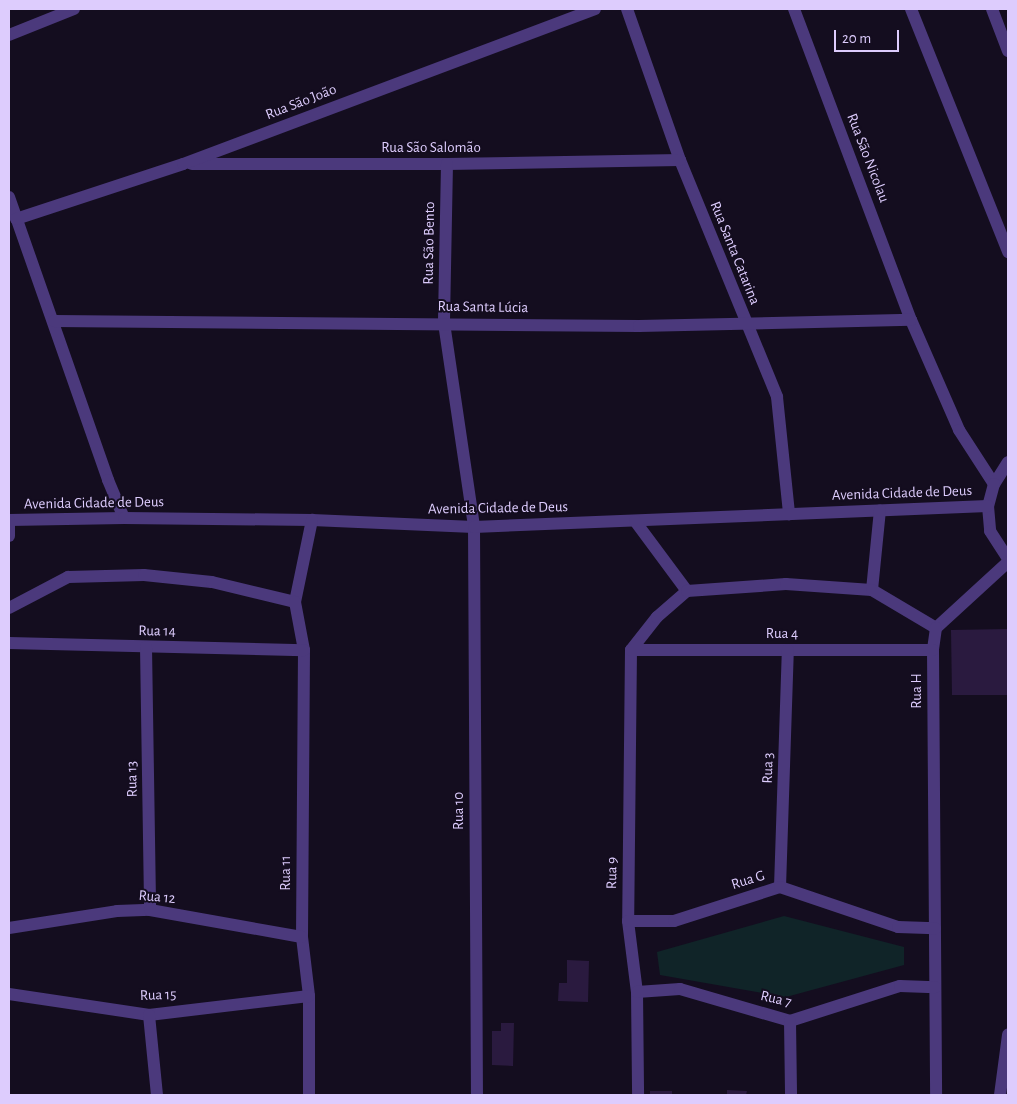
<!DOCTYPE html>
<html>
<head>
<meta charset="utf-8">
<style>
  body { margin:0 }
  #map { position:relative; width:1017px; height:1104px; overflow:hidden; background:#140d1f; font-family:"Alegreya Sans",sans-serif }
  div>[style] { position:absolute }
  .green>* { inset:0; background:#102428 }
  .building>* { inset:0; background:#2a1a3f }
  .minor>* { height:12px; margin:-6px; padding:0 6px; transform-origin:6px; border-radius:6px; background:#4b397c }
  span { translate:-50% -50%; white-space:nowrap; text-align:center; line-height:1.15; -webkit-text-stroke:4px #140d1f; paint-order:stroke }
  .street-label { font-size:15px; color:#ddccfd }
  .frame { position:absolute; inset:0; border:10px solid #ddccfd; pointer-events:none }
  .scale { position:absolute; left:834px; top:30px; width:65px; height:22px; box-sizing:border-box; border:2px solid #ddccfd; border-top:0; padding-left:6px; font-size:15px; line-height:18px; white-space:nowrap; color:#ddccfd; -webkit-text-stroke:4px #140d1f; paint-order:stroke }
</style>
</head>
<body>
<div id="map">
  <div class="green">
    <div style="clip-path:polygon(784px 916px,904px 947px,904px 965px,786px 997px,660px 975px,657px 952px)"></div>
  </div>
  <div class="building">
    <div style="clip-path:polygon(1008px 629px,1008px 695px,952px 695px,951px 630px)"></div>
    <div style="clip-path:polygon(567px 960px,589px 961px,588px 1002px,558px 1001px,559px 983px,567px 983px)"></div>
    <div style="clip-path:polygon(501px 1023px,514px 1023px,513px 1066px,492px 1065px,492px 1031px,501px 1031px)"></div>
    <div style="clip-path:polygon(727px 1090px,747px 1091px,746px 1095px,727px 1095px)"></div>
    <div style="clip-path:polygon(650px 1091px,672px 1091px,672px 1095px,650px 1095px)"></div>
  </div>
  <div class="minor">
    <div style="left:627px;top:9px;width:160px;rotate:70.7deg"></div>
    <div style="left:680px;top:160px;width:256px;rotate:67.7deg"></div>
    <div style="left:777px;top:397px;width:118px;rotate:84.1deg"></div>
    <div style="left:794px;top:9px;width:332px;rotate:69.4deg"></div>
    <div style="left:911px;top:320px;width:120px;rotate:66.4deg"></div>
    <div style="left:959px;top:430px;width:64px;rotate:57.1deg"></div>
    <div style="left:911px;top:9px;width:262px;rotate:68.2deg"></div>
    <div style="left:992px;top:9px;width:45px;rotate:69.1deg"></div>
    <div style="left:9px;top:35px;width:70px;rotate:-21.8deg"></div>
    <div style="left:192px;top:164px;width:255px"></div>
    <div style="left:447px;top:164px;width:233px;rotate:-1deg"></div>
    <div style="left:447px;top:164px;width:159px;rotate:91.1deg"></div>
    <div style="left:444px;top:323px;width:206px;rotate:81.6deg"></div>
    <div style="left:474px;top:527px;width:568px;rotate:89.7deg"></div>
    <div style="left:9px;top:197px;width:300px;rotate:70.7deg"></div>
    <div style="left:108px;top:480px;width:41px;rotate:67.2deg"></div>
    <div style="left:16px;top:219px;width:176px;rotate:-18.2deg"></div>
    <div style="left:183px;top:164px;width:440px;rotate:-20.6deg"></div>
    <div style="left:54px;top:321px;width:585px;rotate:0.49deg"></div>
    <div style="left:639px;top:326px;width:272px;rotate:-1.3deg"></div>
    <div style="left:1008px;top:462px;width:26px;rotate:122deg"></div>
    <div style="left:994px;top:484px;width:23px;rotate:105deg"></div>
    <div style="left:988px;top:506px;width:25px;rotate:85deg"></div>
    <div style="left:990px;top:531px;width:33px;rotate:57deg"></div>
    <div style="left:9px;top:520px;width:115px;rotate:-1deg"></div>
    <div style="left:124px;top:518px;width:188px;rotate:0.6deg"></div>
    <div style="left:312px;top:520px;width:162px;rotate:2.5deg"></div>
    <div style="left:474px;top:527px;width:514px;rotate:-2.34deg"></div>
    <div style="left:635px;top:521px;width:87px;rotate:53.4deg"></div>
    <div style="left:9px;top:536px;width:16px;rotate:-90deg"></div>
    <div style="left:872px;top:590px;width:80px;rotate:-84.3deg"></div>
    <div style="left:295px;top:602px;width:84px;rotate:-78.3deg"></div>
    <div style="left:9px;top:608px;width:67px;rotate:-27.7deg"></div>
    <div style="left:68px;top:577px;width:76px;rotate:-1.5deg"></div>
    <div style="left:144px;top:575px;width:68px;rotate:5.9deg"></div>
    <div style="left:212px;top:582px;width:85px;rotate:13.5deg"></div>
    <div style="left:295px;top:602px;width:49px;rotate:79.4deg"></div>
    <div style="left:304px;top:650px;width:287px;rotate:90.4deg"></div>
    <div style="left:302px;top:937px;width:59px;rotate:83.2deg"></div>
    <div style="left:309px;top:996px;width:99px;rotate:90deg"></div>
    <div style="left:936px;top:628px;width:98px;rotate:-42.5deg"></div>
    <div style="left:9px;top:643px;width:295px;rotate:1.4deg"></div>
    <div style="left:146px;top:647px;width:263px;rotate:89.1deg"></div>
    <div style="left:631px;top:650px;width:42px;rotate:-51.8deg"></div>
    <div style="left:657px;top:617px;width:40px;rotate:-41deg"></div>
    <div style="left:687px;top:591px;width:99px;rotate:-4deg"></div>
    <div style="left:786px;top:584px;width:86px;rotate:4deg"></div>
    <div style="left:872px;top:590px;width:74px;rotate:30.7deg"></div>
    <div style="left:936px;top:628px;width:22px;rotate:98deg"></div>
    <div style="left:933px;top:650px;width:445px;rotate:89.6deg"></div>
    <div style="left:631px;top:650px;width:271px;rotate:90.6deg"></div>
    <div style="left:628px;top:921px;width:72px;rotate:82.8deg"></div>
    <div style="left:637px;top:992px;width:103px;rotate:89.4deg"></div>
    <div style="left:631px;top:650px;width:302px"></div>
    <div style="left:780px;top:887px;width:237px;rotate:-88.1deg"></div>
    <div style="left:628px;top:921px;width:46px"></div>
    <div style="left:674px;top:921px;width:111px;rotate:-17.8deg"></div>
    <div style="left:780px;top:887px;width:125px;rotate:18.7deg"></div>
    <div style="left:898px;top:927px;width:37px;rotate:2deg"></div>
    <div style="left:9px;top:928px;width:109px;rotate:-8.9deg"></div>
    <div style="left:117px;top:911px;width:33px;rotate:-2deg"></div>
    <div style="left:150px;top:910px;width:154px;rotate:10.1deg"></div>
    <div style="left:637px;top:992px;width:43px;rotate:-4deg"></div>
    <div style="left:680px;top:989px;width:115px;rotate:16.2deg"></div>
    <div style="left:790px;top:1021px;width:115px;rotate:-17.7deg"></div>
    <div style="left:900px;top:986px;width:35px;rotate:2deg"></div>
    <div style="left:9px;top:994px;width:142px;rotate:8.5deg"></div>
    <div style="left:149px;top:1015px;width:161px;rotate:-6.8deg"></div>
    <div style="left:149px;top:1015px;width:80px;rotate:84.3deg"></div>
    <div style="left:790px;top:1021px;width:74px;rotate:89.2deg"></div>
    <div style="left:1000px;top:1095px;width:61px;rotate:-82.4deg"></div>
  </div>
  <div class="street-label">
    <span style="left:301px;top:102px;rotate:-21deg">Rua São João</span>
    <span style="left:431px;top:148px">Rua São Salomão</span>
    <span style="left:868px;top:158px;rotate:69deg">Rua São Nicolau</span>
    <span style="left:429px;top:243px;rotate:-89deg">Rua São Bento</span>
    <span style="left:735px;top:253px;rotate:68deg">Rua Santa Catarina</span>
    <span style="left:483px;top:307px;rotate:1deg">Rua Santa Lúcia</span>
    <span style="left:902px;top:493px;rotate:-2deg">Avenida Cidade de Deus</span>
    <span style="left:94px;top:503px;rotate:-1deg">Avenida Cidade de Deus</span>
    <span style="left:498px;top:508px;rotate:-1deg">Avenida Cidade de Deus</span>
    <span style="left:157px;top:631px;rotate:1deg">Rua 14</span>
    <span style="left:782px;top:634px">Rua 4</span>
    <span style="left:917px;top:691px;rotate:-90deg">Rua H</span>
    <span style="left:768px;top:768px;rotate:-88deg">Rua 3</span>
    <span style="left:132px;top:779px;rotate:-91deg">Rua 13</span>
    <span style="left:459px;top:811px;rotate:-90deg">Rua 10</span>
    <span style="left:286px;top:873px;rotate:-90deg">Rua 11</span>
    <span style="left:612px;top:873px;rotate:-89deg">Rua 9</span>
    <span style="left:748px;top:880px;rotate:-17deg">Rua G</span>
    <span style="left:157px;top:897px;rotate:5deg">Rua 12</span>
    <span style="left:158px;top:995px;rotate:-2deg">Rua 15</span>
    <span style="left:776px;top:999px;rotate:13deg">Rua 7</span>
  </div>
  <div class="frame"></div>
  <div class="scale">20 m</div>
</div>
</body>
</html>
